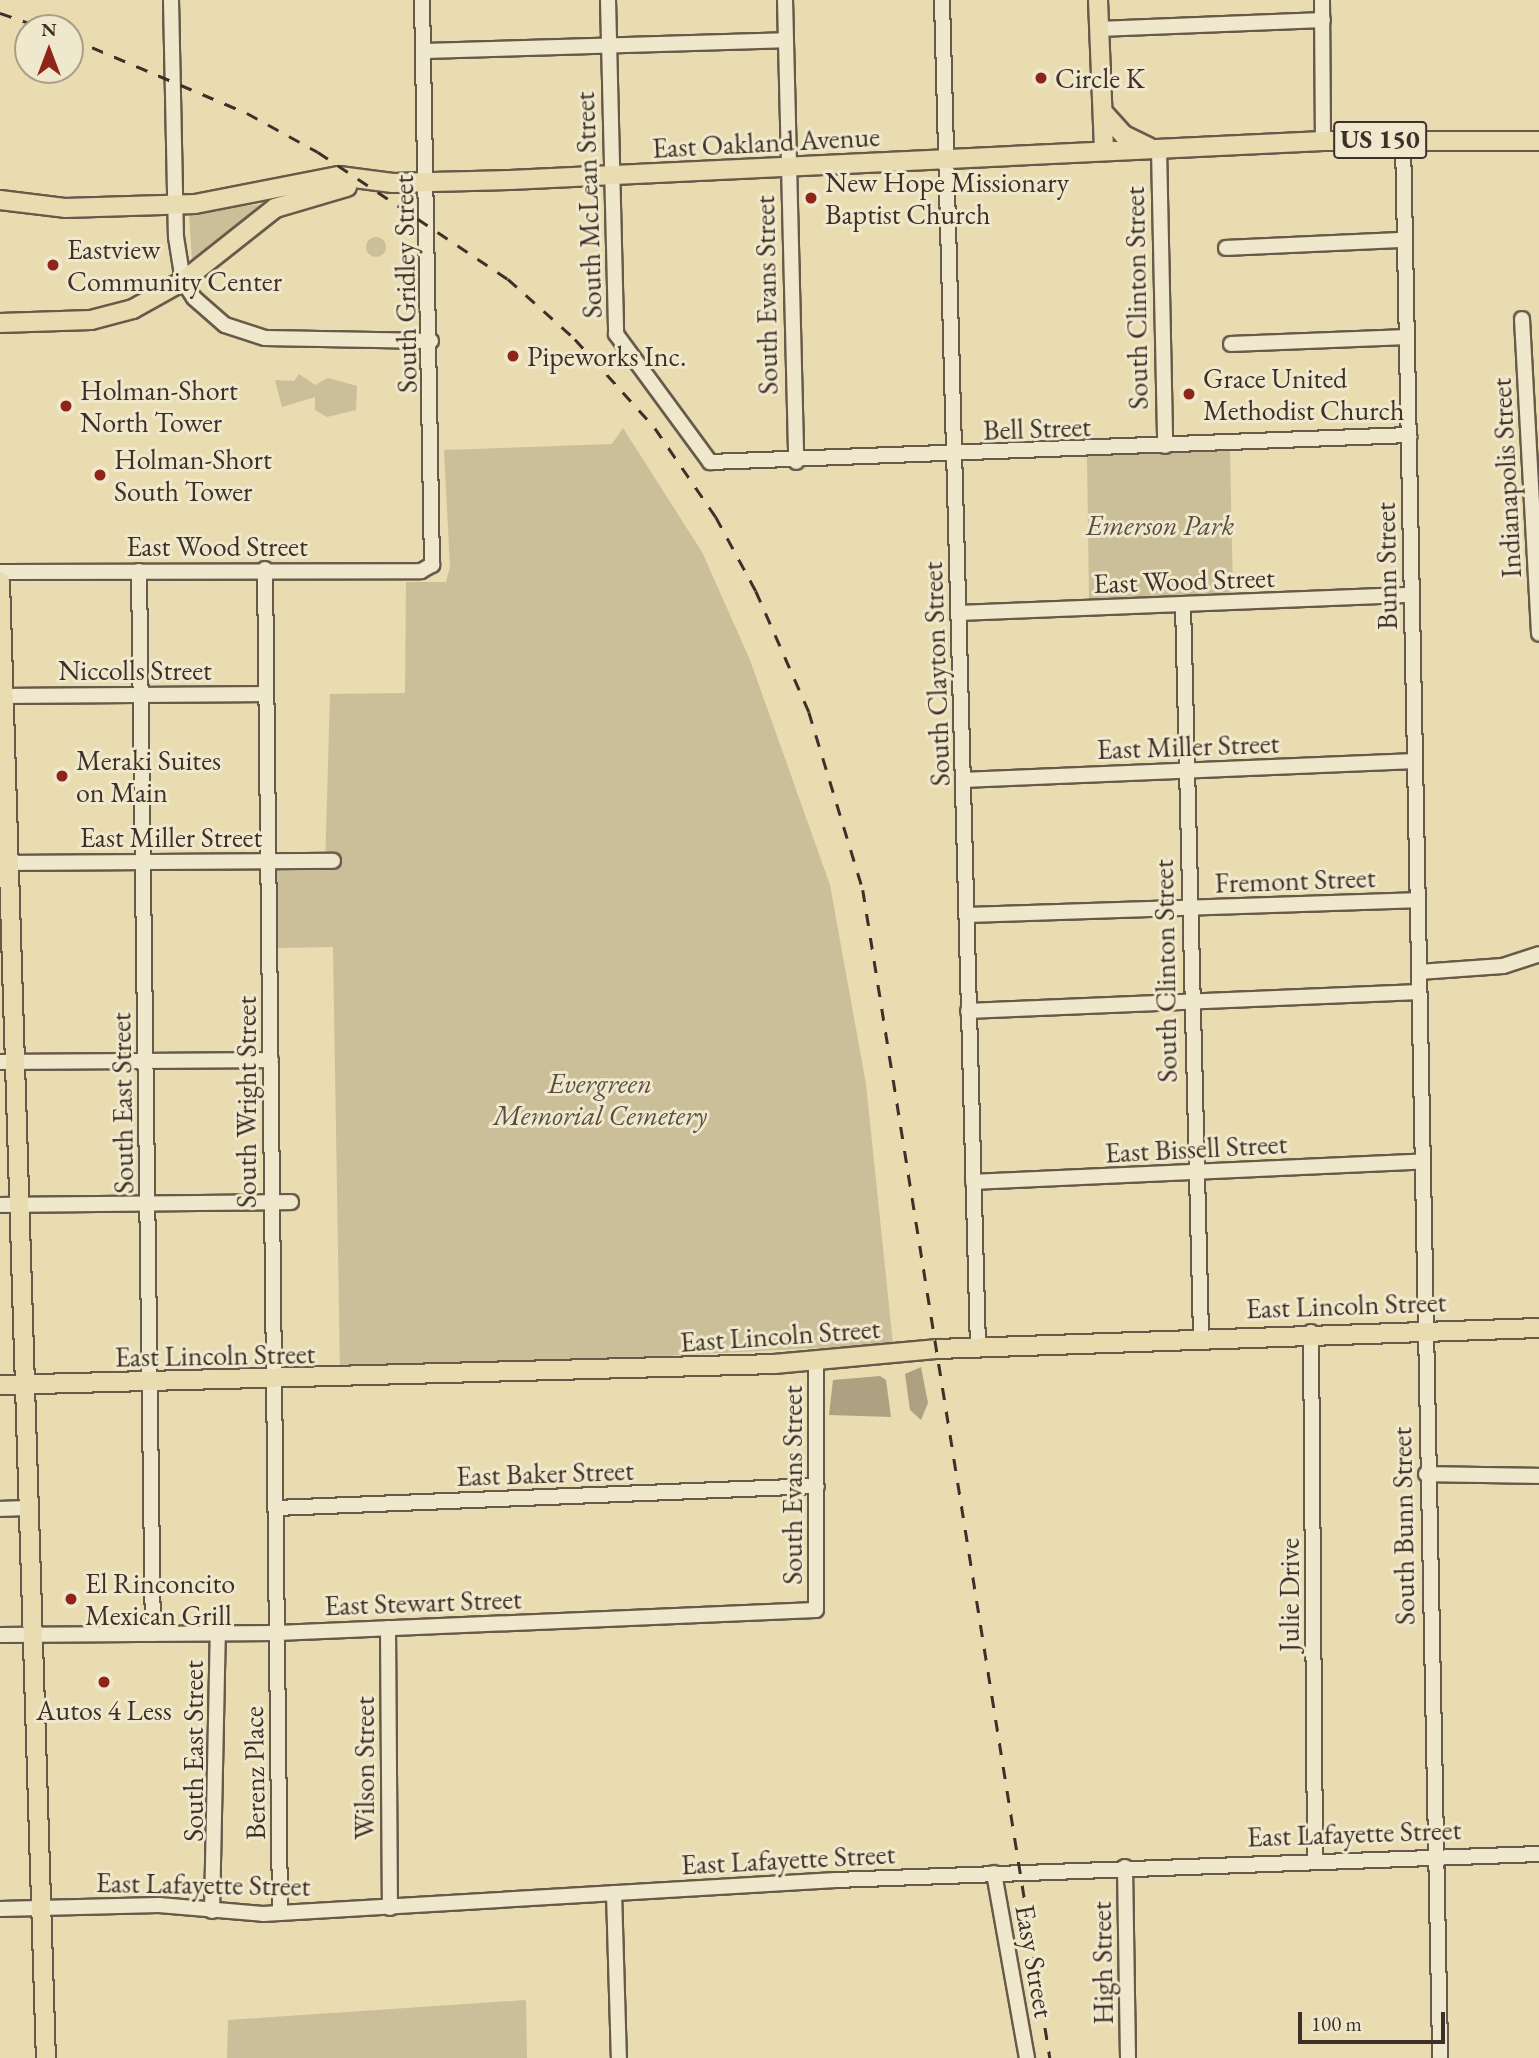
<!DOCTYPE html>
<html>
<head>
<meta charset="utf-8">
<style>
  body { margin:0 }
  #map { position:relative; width:1539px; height:2058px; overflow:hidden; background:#e8dcb0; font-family:"EB Garamond",serif }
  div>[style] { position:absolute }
  .green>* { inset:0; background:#cbbf99 }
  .round { border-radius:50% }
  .water>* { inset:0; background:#aea182 }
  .roads { filter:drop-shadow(2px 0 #685a4a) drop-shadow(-2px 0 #685a4a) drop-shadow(0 2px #685a4a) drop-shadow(0 -2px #685a4a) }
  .minor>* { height:14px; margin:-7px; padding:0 7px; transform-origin:7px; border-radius:7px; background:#f0e8cc }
  .major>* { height:18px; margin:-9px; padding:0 9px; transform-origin:9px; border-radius:9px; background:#e8dcb0 }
  .rail>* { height:2.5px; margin-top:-1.25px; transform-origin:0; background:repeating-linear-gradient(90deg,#3e2f28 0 12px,transparent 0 24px) }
  .dots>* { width:19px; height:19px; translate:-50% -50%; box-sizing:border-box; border:4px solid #f0e8cc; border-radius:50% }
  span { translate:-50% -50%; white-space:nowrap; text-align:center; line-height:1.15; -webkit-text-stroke:6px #f0e8cc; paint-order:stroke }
  .shield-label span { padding:2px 5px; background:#f0e8cc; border:2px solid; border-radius:5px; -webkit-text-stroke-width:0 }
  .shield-label { font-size:26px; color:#3e2f28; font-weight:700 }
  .poi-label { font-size:28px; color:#3e2f28 }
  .left { translate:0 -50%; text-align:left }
  .street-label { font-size:28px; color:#3e2f28 }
  .park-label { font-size:28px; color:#5a4c3f; font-style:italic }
  .north { position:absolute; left:14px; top:14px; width:70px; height:70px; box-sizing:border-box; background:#f0e8cc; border:2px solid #a99e8a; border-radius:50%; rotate:0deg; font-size:19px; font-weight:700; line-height:28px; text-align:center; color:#3e2f28 }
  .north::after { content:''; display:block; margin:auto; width:24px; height:32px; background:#8f2418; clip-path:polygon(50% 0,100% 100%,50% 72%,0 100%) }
  .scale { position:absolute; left:1298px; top:2012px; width:147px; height:32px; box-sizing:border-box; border:4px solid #3e2f28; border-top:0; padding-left:9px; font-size:21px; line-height:24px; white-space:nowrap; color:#3e2f28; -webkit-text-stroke:5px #f0e8cc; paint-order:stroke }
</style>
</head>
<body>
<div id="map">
  <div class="green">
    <div style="clip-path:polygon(263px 204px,198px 259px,192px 260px,189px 213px)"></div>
    <div class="round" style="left:366px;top:237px;width:20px;height:20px"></div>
    <div style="clip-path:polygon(299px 374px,315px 385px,328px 378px,357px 386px,356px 410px,327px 417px,315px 410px,315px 397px,282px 407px,275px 380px,294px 381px)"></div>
    <div style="clip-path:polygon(623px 428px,702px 552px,750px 660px,830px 885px,866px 1084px,893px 1344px,340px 1373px,333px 947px,276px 948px,275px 868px,325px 867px,330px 694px,405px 693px,406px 582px,446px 582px,450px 567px,444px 450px,612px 444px)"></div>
    <div style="clip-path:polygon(1230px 449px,1233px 596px,1089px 602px,1087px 455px)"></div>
    <div style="clip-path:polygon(526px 2000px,527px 2058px,227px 2058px,228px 2020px)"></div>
  </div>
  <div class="water">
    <div style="clip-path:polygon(921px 1367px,928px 1403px,921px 1420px,910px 1410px,905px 1374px)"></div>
    <div style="clip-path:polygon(880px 1376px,886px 1380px,891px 1417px,829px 1415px,833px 1380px)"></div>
  </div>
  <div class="roads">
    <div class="minor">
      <div style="left:171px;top:0;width:237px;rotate:88.8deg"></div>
      <div style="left:176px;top:237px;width:45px;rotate:81deg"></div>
      <div style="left:183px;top:281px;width:20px;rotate:57deg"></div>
      <div style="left:194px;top:298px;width:41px;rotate:41.1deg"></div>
      <div style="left:225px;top:325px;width:42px;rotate:18deg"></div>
      <div style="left:265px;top:338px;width:166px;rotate:1deg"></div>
      <div style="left:608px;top:0;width:334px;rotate:88.6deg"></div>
      <div style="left:616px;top:334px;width:159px;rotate:53.7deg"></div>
      <div style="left:710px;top:462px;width:700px;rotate:-2.21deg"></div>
      <div style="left:785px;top:0;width:462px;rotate:88.6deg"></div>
      <div style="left:942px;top:0;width:1347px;rotate:88.47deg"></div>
      <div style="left:1322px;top:0;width:141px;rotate:89.6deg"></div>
      <div style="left:1099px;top:29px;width:224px;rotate:-2.3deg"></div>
      <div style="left:424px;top:51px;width:362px;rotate:-1.7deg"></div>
      <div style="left:1403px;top:140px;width:1918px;rotate:88.89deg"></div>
      <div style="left:1159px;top:148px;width:298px;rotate:88.8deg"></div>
      <div style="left:1226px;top:248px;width:178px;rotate:-2.6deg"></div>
      <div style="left:1522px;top:319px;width:315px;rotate:86.9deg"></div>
      <div style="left:1231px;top:344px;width:176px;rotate:-2.3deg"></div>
      <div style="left:265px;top:569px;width:1344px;rotate:89.36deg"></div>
      <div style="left:139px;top:571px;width:1063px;rotate:89.25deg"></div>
      <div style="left:0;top:572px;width:421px;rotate:-0.1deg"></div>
      <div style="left:421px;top:571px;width:13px;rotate:-29deg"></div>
      <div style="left:432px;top:565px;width:565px;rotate:-91.01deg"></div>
      <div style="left:1183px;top:604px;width:733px;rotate:88.59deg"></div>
      <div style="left:959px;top:613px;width:452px;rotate:-2.3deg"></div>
      <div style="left:4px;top:696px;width:262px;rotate:-0.4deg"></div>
      <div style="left:963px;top:780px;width:452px;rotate:-2.4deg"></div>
      <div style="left:9px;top:863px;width:324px;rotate:-0.4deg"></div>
      <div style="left:967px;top:915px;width:449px;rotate:-1.9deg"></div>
      <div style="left:1419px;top:972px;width:84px;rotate:-4.1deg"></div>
      <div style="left:1503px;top:966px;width:38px;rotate:-18deg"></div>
      <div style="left:968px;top:1011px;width:451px;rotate:-2.4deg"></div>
      <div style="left:0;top:1062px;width:271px;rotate:-0.4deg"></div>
      <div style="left:973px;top:1182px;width:448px;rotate:-2.6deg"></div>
      <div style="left:0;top:1205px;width:291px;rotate:-0.6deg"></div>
      <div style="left:1311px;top:1332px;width:526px;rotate:89.56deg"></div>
      <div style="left:1426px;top:1474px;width:113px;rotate:1deg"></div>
      <div style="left:276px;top:1508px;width:541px;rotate:-2.33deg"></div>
      <div style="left:0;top:1509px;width:27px;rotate:-2deg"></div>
      <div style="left:388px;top:1628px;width:280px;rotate:89.6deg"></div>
      <div style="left:0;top:1635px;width:277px;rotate:-0.4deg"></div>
      <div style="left:277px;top:1633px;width:539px;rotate:-2.44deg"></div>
      <div style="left:816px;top:1610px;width:249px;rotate:-90deg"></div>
      <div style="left:1125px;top:1867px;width:191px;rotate:89.1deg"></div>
      <div style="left:994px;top:1873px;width:188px;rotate:79.9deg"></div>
      <div style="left:614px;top:1893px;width:165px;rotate:88.3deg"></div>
      <div style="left:0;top:1909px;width:159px;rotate:-1.4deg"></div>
      <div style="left:159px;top:1905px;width:104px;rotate:4.9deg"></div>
      <div style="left:263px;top:1914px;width:574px;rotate:-3.4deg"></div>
      <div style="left:836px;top:1880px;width:703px;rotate:-2.12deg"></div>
      <div style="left:212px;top:1911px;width:278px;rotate:-88.8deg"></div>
    </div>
    <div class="major">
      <div style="left:1098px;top:0;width:150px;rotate:87.7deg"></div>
      <div style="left:1103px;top:112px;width:31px;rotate:48deg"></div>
      <div style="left:1124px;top:135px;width:28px;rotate:26deg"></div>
      <div style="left:0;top:200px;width:65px;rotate:7deg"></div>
      <div style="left:65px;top:208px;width:130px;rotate:-1.8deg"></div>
      <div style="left:195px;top:204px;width:147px;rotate:-11deg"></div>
      <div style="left:339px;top:176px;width:54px;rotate:7.4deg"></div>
      <div style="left:393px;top:183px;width:117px;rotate:-1.5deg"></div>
      <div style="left:510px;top:180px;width:814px;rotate:-2.75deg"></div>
      <div style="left:1323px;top:141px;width:216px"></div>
      <div style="left:0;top:323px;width:91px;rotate:-1.9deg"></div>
      <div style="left:91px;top:320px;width:43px;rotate:-14.7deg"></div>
      <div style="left:133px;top:309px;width:57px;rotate:-29.2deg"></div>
      <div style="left:183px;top:281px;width:117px;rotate:-38.4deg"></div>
      <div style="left:275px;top:208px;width:75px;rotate:-16.3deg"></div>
      <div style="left:0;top:581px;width:1478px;rotate:88.22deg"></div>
      <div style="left:0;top:1385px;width:775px;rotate:-1.55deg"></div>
      <div style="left:775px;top:1364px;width:163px;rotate:-5.3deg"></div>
      <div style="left:937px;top:1349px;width:602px;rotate:-2deg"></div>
    </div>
  </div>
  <div class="rail">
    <div style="left:0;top:13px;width:46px;rotate:18.8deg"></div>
    <div style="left:70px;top:38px;width:192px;rotate:23deg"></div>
    <div style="left:247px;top:113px;width:81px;rotate:28.8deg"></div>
    <div style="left:318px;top:152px;width:229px;rotate:33.8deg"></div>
    <div style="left:508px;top:279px;width:90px;rotate:41.8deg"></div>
    <div style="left:575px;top:339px;width:120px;rotate:48deg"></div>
    <div style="left:655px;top:428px;width:108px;rotate:55.6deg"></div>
    <div style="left:716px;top:517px;width:84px;rotate:61.6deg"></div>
    <div style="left:756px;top:591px;width:132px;rotate:66.3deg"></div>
    <div style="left:809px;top:712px;width:186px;rotate:73.1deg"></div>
    <div style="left:863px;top:890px;width:1183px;rotate:80.9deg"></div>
  </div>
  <div class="dots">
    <div style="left:1041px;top:78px;background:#8f2418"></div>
    <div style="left:811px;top:198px;background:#8f2418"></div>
    <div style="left:53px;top:265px;background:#8f2418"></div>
    <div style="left:513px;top:356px;background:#8f2418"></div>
    <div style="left:1189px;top:394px;background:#8f2418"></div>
    <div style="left:66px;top:406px;background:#8f2418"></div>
    <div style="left:100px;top:475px;background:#8f2418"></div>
    <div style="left:62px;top:776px;background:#8f2418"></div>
    <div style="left:71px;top:1599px;background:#8f2418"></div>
    <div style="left:104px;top:1682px;background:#8f2418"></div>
  </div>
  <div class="shield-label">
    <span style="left:1380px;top:140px">US 150</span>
  </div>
  <div class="poi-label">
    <span class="left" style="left:1055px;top:78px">Circle K</span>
    <span class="left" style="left:825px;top:198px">New Hope Missionary<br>Baptist Church</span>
    <span class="left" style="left:67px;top:265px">Eastview<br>Community Center</span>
    <span class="left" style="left:527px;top:356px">Pipeworks Inc.</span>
    <span class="left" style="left:1203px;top:394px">Grace United<br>Methodist Church</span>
    <span class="left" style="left:80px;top:406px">Holman-Short<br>North Tower</span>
    <span class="left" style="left:114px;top:475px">Holman-Short<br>South Tower</span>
    <span class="left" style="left:76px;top:776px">Meraki Suites<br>on Main</span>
    <span class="left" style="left:85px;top:1599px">El Rinconcito<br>Mexican Grill</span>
    <span style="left:104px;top:1710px">Autos 4 Less</span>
  </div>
  <div class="street-label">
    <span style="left:766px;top:142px;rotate:-3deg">East Oakland Avenue</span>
    <span style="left:588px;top:205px;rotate:-92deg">South McLean Street</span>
    <span style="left:405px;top:284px;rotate:-91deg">South Gridley Street</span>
    <span style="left:766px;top:295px;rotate:-91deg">South Evans Street</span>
    <span style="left:1136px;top:298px;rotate:-91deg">South Clinton Street</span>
    <span style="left:1037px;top:428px;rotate:-2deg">Bell Street</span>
    <span style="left:1506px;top:478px;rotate:-93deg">Indianapolis Street</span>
    <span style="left:217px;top:546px">East Wood Street</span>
    <span style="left:1386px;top:566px;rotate:-91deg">Bunn Street</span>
    <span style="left:1184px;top:580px;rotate:-2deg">East Wood Street</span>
    <span style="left:135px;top:670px">Niccolls Street</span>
    <span style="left:936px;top:674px;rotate:-92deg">South Clayton Street</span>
    <span style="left:1188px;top:746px;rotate:-2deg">East Miller Street</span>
    <span style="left:171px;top:837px">East Miller Street</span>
    <span style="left:1295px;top:880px;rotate:-2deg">Fremont Street</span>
    <span style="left:1165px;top:971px;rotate:-91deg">South Clinton Street</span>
    <span style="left:246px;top:1102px;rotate:-90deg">South Wright Street</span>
    <span style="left:122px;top:1103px;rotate:-91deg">South East Street</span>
    <span style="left:1196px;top:1148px;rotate:-3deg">East Bissell Street</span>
    <span style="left:1346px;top:1305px;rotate:-2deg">East Lincoln Street</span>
    <span style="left:780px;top:1335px;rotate:-4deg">East Lincoln Street</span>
    <span style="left:215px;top:1355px;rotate:-1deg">East Lincoln Street</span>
    <span style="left:545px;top:1473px;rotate:-2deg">East Baker Street</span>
    <span style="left:792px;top:1485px;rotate:-90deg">South Evans Street</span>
    <span style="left:1403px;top:1526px;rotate:-91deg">South Bunn Street</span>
    <span style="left:1289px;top:1595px;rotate:-90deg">Julie Drive</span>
    <span style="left:423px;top:1602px;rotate:-2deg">East Stewart Street</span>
    <span style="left:193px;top:1751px;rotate:-90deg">South East Street</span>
    <span style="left:364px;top:1768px;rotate:-90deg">Wilson Street</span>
    <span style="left:254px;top:1773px;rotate:-91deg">Berenz Place</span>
    <span style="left:1354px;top:1833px;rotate:-2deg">East Lafayette Street</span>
    <span style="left:788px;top:1859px;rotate:-3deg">East Lafayette Street</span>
    <span style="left:203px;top:1884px;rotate:1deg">East Lafayette Street</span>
    <span style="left:1035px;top:1961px;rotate:80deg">Easy Street</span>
    <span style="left:1102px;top:1963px;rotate:-91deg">High Street</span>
  </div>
  <div class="park-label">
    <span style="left:1160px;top:525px">Emerson Park</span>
    <span style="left:600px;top:1099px">Evergreen<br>Memorial Cemetery</span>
  </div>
  <div class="north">N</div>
  <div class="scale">100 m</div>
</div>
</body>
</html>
